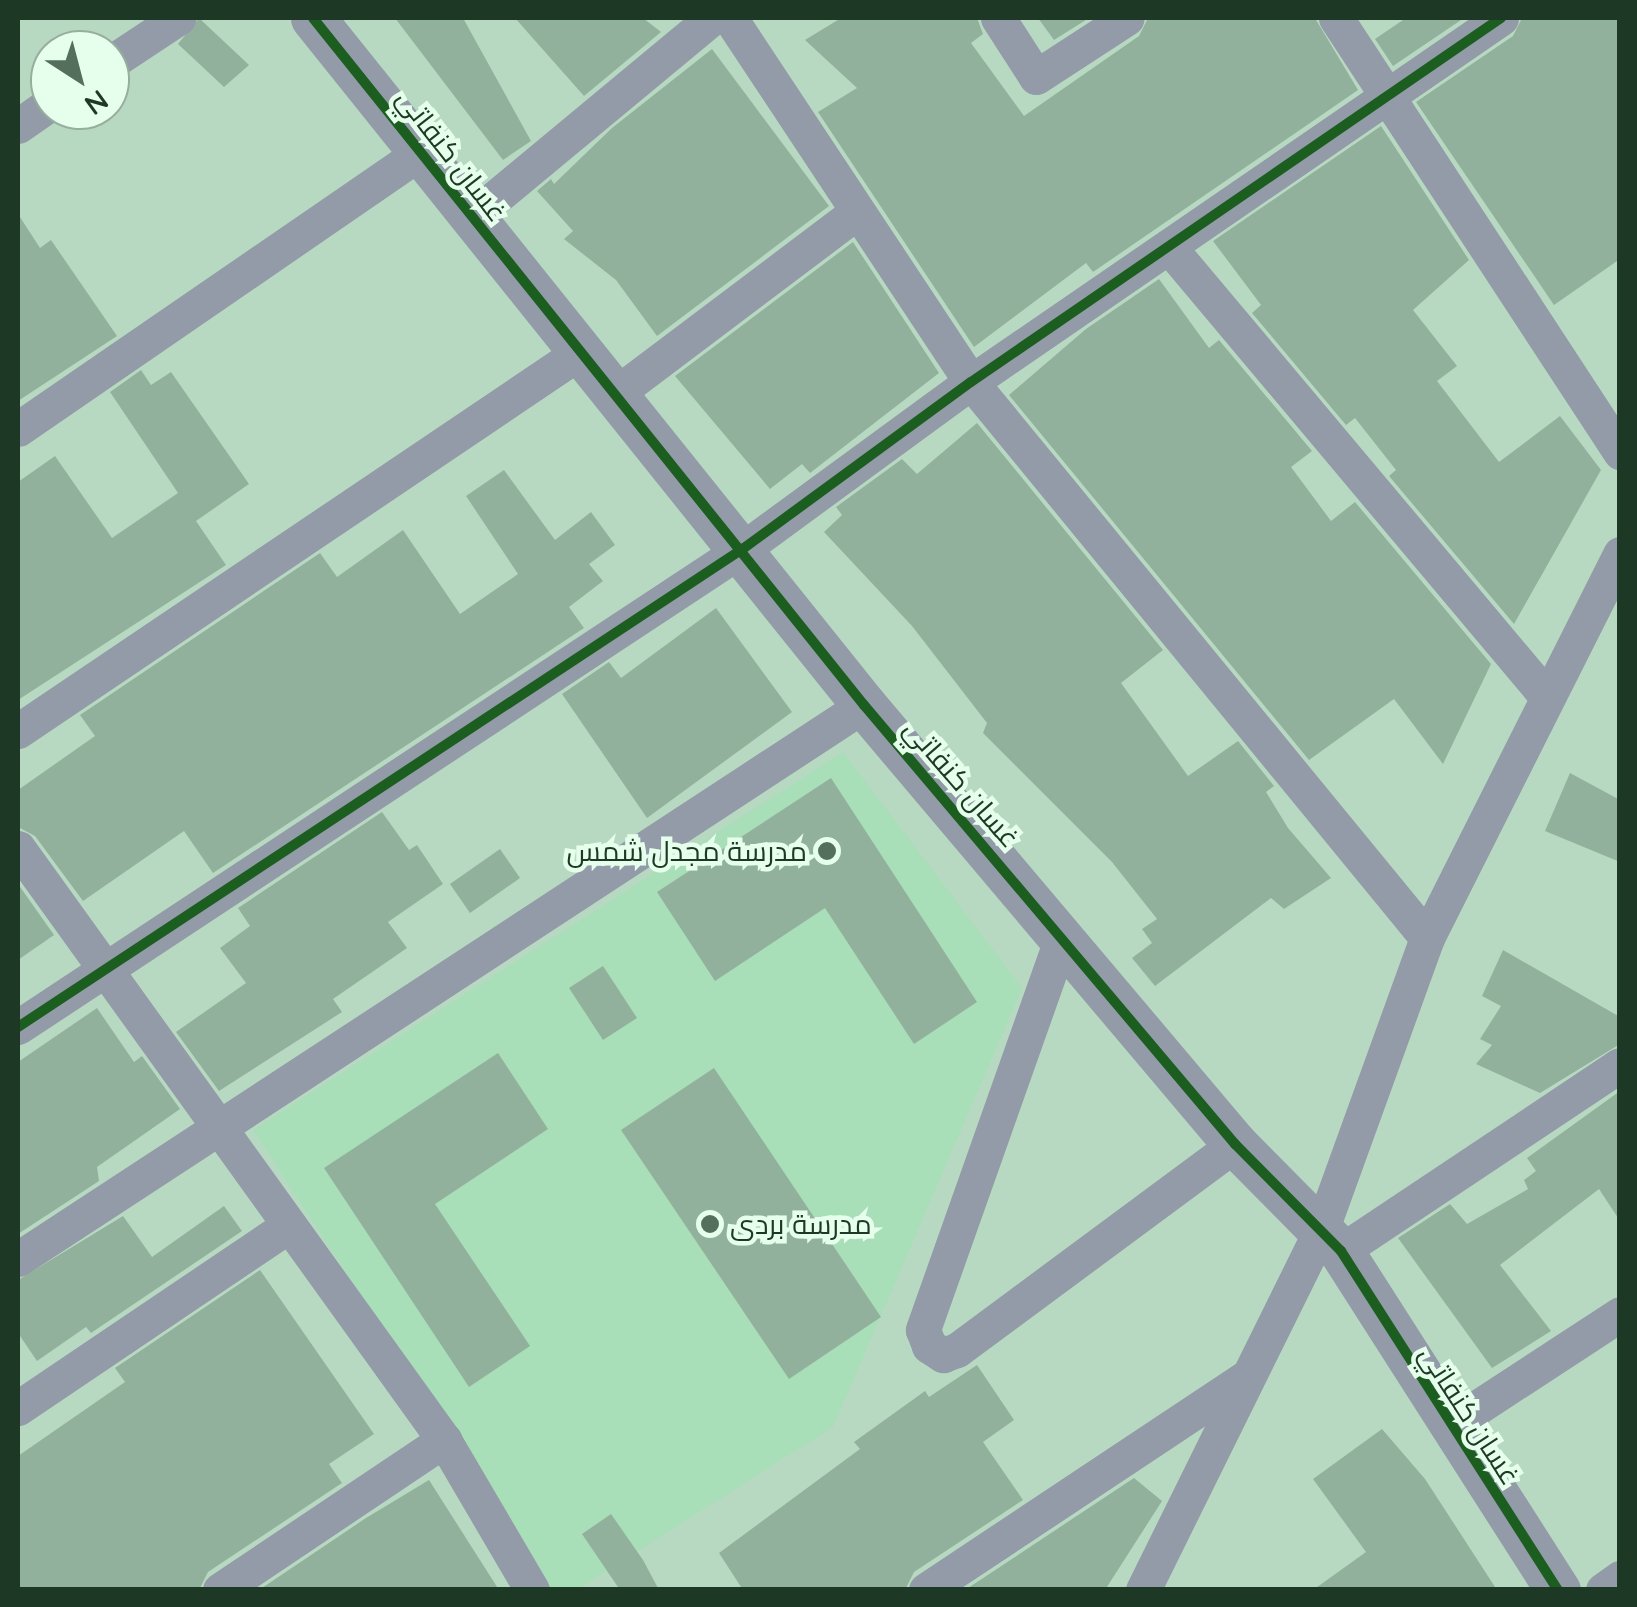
<!DOCTYPE html>
<html>
<head>
<meta charset="utf-8">
<style>
  body { margin:0 }
  #map { position:relative; width:1637px; height:1607px; overflow:hidden; background:#b7d9c1; font-family:Quicksand,Cairo,sans-serif }
  div>[style] { position:absolute }
  .built>* { inset:0; background:#a8deb8 }
  .building>* { inset:0; background:#92b19c }
  .minor>* { height:35px; margin:-17.5px; padding:0 17.5px; transform-origin:17.5px; border-radius:17.5px; background:#929ba7 }
  .tertiary>* { height:45px; margin:-22.5px; padding:0 22.5px; transform-origin:22.5px; border-radius:22.5px; background:#929ba7 }
  .cycleway>* { height:10px; margin:-5px; padding:0 5px; transform-origin:5px; border-radius:5px; background:#1b5e20 }
  .dots>* { width:28px; height:28px; translate:-50% -50%; box-sizing:border-box; border:5px solid #e6ffec; border-radius:50% }
  span { translate:-50% -50%; white-space:nowrap; text-align:center; line-height:1.15; -webkit-text-stroke:9px #e6ffec; paint-order:stroke }
  .street-label { font-size:28px; color:#1e3826 }
  .poi-label { font-size:28px; color:#1e3826 }
  .right { translate:-100% -50%; text-align:right }
  .left { translate:0 -50%; text-align:left }
  .frame { position:absolute; inset:0; border:20px solid #1e3826; pointer-events:none }
  .north { position:absolute; left:30px; top:30px; width:100px; height:100px; box-sizing:border-box; background:#e6ffec; border:2px solid #96af9d; border-radius:50%; rotate:144deg; font-size:28px; font-weight:700; line-height:40px; text-align:center; color:#1e3826 }
  .north::after { content:''; display:block; margin:auto; width:35px; height:45px; background:#54705c; clip-path:polygon(50% 0,100% 100%,50% 72%,0 100%) }
</style>
</head>
<body>
<div id="map">
  <div class="built">
    <div style="clip-path:polygon(843px 752px,1022px 988px,833px 1427px,578px 1589px,552px 1589px,253px 1130px)"></div>
  </div>
  <div class="building">
    <div style="clip-path:polygon(199px 18px,249px 65px,224px 87px,178px 44px)"></div>
    <div style="clip-path:polygon(395px 18px,463px 18px,531px 141px,503px 160px)"></div>
    <div style="clip-path:polygon(515px 18px,643px 18px,661px 32px,584px 96px)"></div>
    <div style="clip-path:polygon(841px 18px,977px 18px,983px 34px,971px 43px,1024px 116px,1139px 36px,1148px 18px,1315px 18px,1358px 90px,1093px 272px,1086px 263px,974px 347px,818px 112px,857px 88px,805px 40px)"></div>
    <div style="clip-path:polygon(1038px 18px,1089px 18px,1054px 40px)"></div>
    <div style="clip-path:polygon(1406px 18px,1464px 18px,1393px 66px,1375px 39px)"></div>
    <div style="clip-path:polygon(1522px 18px,1620px 18px,1620px 259px,1554px 305px,1416px 102px,1513px 36px)"></div>
    <div style="clip-path:polygon(712px 49px,829px 206px,657px 336px,616px 280px,564px 239px,573px 231px,537px 191px,551px 179px,554px 184px,612px 128px)"></div>
    <div style="clip-path:polygon(1381px 126px,1469px 260px,1413px 310px,1457px 366px,1437px 381px,1499px 462px,1560px 416px,1601px 470px,1514px 624px,1389px 476px,1396px 470px,1355px 418px,1346px 425px,1252px 313px,1261px 305px,1213px 241px)"></div>
    <div style="clip-path:polygon(18px 214px,40px 248px,51px 240px,117px 336px,18px 401px)"></div>
    <div style="clip-path:polygon(853px 242px,939px 373px,810px 473px,802px 464px,770px 489px,675px 376px)"></div>
    <div style="clip-path:polygon(1159px 279px,1209px 348px,1219px 340px,1312px 451px,1291px 467px,1331px 521px,1355px 502px,1491px 664px,1443px 764px,1394px 699px,1309px 760px,1009px 395px,1086px 329px)"></div>
    <div style="clip-path:polygon(141px 370px,151px 385px,171px 372px,249px 484px,196px 521px,226px 565px,18px 700px,18px 482px,55px 456px,112px 538px,178px 493px,110px 392px)"></div>
    <div style="clip-path:polygon(977px 423px,1163px 650px,1121px 683px,1188px 776px,1238px 741px,1274px 786px,1266px 792px,1288px 828px,1331px 878px,1284px 909px,1271px 898px,1155px 986px,1132px 958px,1152px 943px,1142px 929px,1157px 919px,1112px 862px,983px 733px,987px 723px,912px 626px,824px 532px,842px 515px,836px 507px,902px 459px,917px 474px)"></div>
    <div style="clip-path:polygon(504px 470px,555px 540px,591px 512px,615px 545px,589px 564px,603px 581px,569px 607px,584px 628px,213px 873px,184px 831px,83px 901px,35px 836px,18px 827px,18px 790px,95px 736px,80px 715px,320px 553px,337px 577px,403px 530px,460px 614px,518px 574px,466px 496px)"></div>
    <div style="clip-path:polygon(716px 608px,792px 712px,647px 818px,562px 694px,609px 662px,621px 678px)"></div>
    <div style="clip-path:polygon(1570px 773px,1620px 800px,1620px 862px,1545px 831px)"></div>
    <div style="clip-path:polygon(831px 778px,977px 1002px,914px 1044px,825px 908px,715px 981px,657px 892px)"></div>
    <div style="clip-path:polygon(382px 812px,409px 850px,417px 845px,443px 884px,388px 922px,407px 948px,333px 999px,342px 1012px,219px 1091px,176px 1032px,246px 983px,220px 948px,250px 926px,238px 908px)"></div>
    <div style="clip-path:polygon(500px 849px,520px 878px,470px 913px,450px 884px)"></div>
    <div style="clip-path:polygon(18px 884px,54px 935px,18px 960px)"></div>
    <div style="clip-path:polygon(1503px 950px,1620px 1017px,1620px 1044px,1540px 1093px,1476px 1064px,1492px 1045px,1480px 1039px,1501px 1006px,1482px 996px)"></div>
    <div style="clip-path:polygon(603px 966px,637px 1018px,603px 1040px,569px 988px)"></div>
    <div style="clip-path:polygon(97px 1008px,134px 1062px,142px 1056px,180px 1109px,97px 1167px,99px 1181px,18px 1234px,18px 1062px)"></div>
    <div style="clip-path:polygon(498px 1053px,548px 1129px,435px 1204px,530px 1346px,469px 1387px,324px 1168px)"></div>
    <div style="clip-path:polygon(714px 1068px,881px 1317px,789px 1379px,621px 1130px)"></div>
    <div style="clip-path:polygon(1620px 1091px,1620px 1221px,1599px 1189px,1500px 1265px,1551px 1331px,1492px 1368px,1398px 1238px,1450px 1204px,1467px 1224px,1528px 1189px,1524px 1180px,1536px 1171px,1527px 1158px)"></div>
    <div style="clip-path:polygon(224px 1206px,242px 1231px,91px 1333px,86px 1327px,37px 1361px,18px 1333px,18px 1280px,123px 1216px,152px 1257px)"></div>
    <div style="clip-path:polygon(260px 1270px,374px 1434px,329px 1464px,342px 1483px,208px 1572px,199px 1590px,18px 1590px,18px 1456px,125px 1382px,115px 1368px)"></div>
    <div style="clip-path:polygon(977px 1365px,1014px 1420px,983px 1442px,1023px 1500px,914px 1572px,905px 1590px,743px 1590px,719px 1553px,860px 1449px,854px 1442px,925px 1391px,929px 1397px)"></div>
    <div style="clip-path:polygon(1382px 1429px,1425px 1479px,1497px 1590px,1313px 1590px,1366px 1552px,1313px 1479px)"></div>
    <div style="clip-path:polygon(1134px 1478px,1162px 1501px,1105px 1590px,965px 1590px)"></div>
    <div style="clip-path:polygon(429px 1480px,499px 1590px,259px 1590px,366px 1518px)"></div>
    <div style="clip-path:polygon(611px 1514px,643px 1560px,659px 1590px,620px 1590px,582px 1534px)"></div>
  </div>
  <div class="minor">
    <div style="left:730px;top:18px;width:437px;rotate:56.5deg"></div>
    <div style="left:971px;top:382px;width:719px;rotate:50.64deg"></div>
    <div style="left:998px;top:18px;width:70px;rotate:57.2deg"></div>
    <div style="left:1036px;top:77px;width:108px;rotate:-33deg"></div>
    <div style="left:1336px;top:18px;width:519px;rotate:56.8deg"></div>
    <div style="left:110px;top:63px;width:82px;rotate:-33.5deg"></div>
    <div style="left:18px;top:126px;width:39px;rotate:-35deg"></div>
    <div style="left:472px;top:217px;width:312px;rotate:-39.7deg"></div>
    <div style="left:1169px;top:247px;width:588px;rotate:49.97deg"></div>
    <div style="left:618px;top:392px;width:299px;rotate:-37deg"></div>
    <div style="left:18px;top:429px;width:491px;rotate:-34.5deg"></div>
    <div style="left:18px;top:731px;width:681px;rotate:-33.99deg"></div>
    <div style="left:18px;top:848px;width:729px;rotate:54.26deg"></div>
    <div style="left:444px;top:1440px;width:174px;rotate:59.6deg"></div>
    <div style="left:1063px;top:934px;width:420px;rotate:109.5deg"></div>
    <div style="left:923px;top:1330px;width:17px;rotate:69deg"></div>
    <div style="left:929px;top:1346px;width:17px;rotate:33deg"></div>
    <div style="left:943px;top:1355px;width:15px;rotate:-20deg"></div>
    <div style="left:957px;top:1350px;width:346px;rotate:-36.5deg"></div>
    <div style="left:18px;top:1027px;width:870px;rotate:-33.42deg"></div>
    <div style="left:744px;top:548px;width:281px;rotate:-36.2deg"></div>
    <div style="left:971px;top:382px;width:643px;rotate:-34.48deg"></div>
    <div style="left:1341px;top:1251px;width:335px;rotate:-33.7deg"></div>
    <div style="left:18px;top:1259px;width:1011px;rotate:-33.22deg"></div>
    <div style="left:18px;top:1408px;width:323px;rotate:-34deg"></div>
    <div style="left:1449px;top:1426px;width:204px;rotate:-33.2deg"></div>
    <div style="left:220px;top:1590px;width:270px;rotate:-33.8deg"></div>
    <div style="left:926px;top:1590px;width:382px;rotate:-33.6deg"></div>
    <div style="left:1143px;top:1590px;width:404px;rotate:-63.7deg"></div>
    <div style="left:1322px;top:1228px;width:308px;rotate:-70.1deg"></div>
    <div style="left:1427px;top:938px;width:430px;rotate:-63.3deg"></div>
    <div style="left:1603px;top:1590px;width:21px;rotate:-35deg"></div>
  </div>
  <div class="tertiary">
    <div style="left:313px;top:18px;width:881px;rotate:51.27deg"></div>
    <div style="left:864px;top:705px;width:575px;rotate:49.8deg"></div>
    <div style="left:1235px;top:1144px;width:151px;rotate:45.3deg"></div>
    <div style="left:1341px;top:1251px;width:403px;rotate:57.4deg"></div>
  </div>
  <div class="cycleway">
    <div style="left:313px;top:18px;width:881px;rotate:51.27deg"></div>
    <div style="left:864px;top:705px;width:575px;rotate:49.8deg"></div>
    <div style="left:1235px;top:1144px;width:151px;rotate:45.3deg"></div>
    <div style="left:1341px;top:1251px;width:403px;rotate:57.4deg"></div>
    <div style="left:18px;top:1027px;width:870px;rotate:-33.42deg"></div>
    <div style="left:744px;top:548px;width:281px;rotate:-36.2deg"></div>
    <div style="left:971px;top:382px;width:643px;rotate:-34.48deg"></div>
  </div>
  <div class="dots">
    <div style="left:827px;top:851px;background:#54705c"></div>
    <div style="left:710px;top:1224px;background:#54705c"></div>
  </div>
  <div class="street-label">
    <span style="left:452px;top:155px;rotate:52deg">غسان كنفاتي</span>
    <span style="left:962px;top:783px;rotate:49deg">غسان كنفاتي</span>
    <span style="left:1470px;top:1415px;rotate:57deg">غسان كنفاتي</span>
  </div>
  <div class="poi-label">
    <span class="right" style="left:807px;top:851px">مدرسة مجدل شمس</span>
    <span class="left" style="left:730px;top:1224px">مدرسة بردى</span>
  </div>
  <div class="frame"></div>
  <div class="north">N</div>
</div>
</body>
</html>
